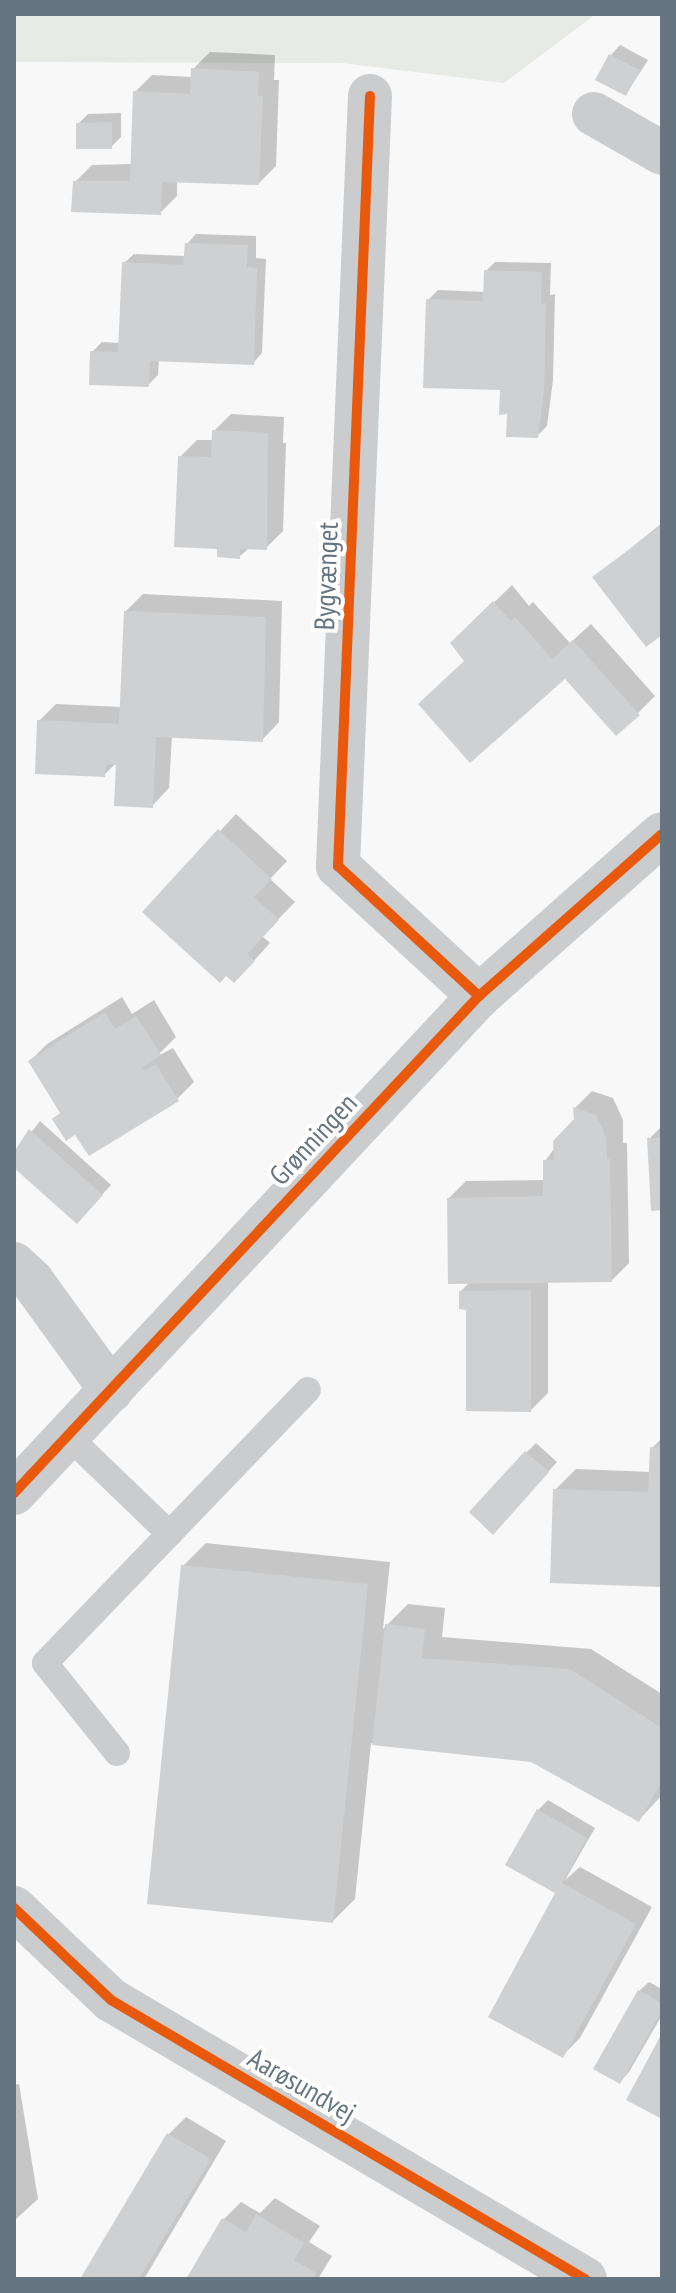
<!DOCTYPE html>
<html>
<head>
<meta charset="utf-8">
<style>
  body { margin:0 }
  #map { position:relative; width:676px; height:2293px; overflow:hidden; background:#f8f8f8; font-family:"PT Sans Narrow",sans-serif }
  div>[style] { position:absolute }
  .green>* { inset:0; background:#e7eae5 }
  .shadow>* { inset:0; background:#0003 }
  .building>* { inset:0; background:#cfd0d1 }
  .service>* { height:26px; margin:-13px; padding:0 13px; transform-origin:13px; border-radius:13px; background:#cbcccd }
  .minor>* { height:44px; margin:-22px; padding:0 22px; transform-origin:22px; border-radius:22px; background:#cbcccd }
  .tertiary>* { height:44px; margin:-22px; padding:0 22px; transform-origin:22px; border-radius:22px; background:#cbcccd }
  .cycleway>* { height:10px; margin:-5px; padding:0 5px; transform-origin:5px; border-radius:5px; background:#e8590c }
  span { translate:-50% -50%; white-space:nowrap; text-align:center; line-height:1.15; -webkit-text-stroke:8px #fff; paint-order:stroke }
  .street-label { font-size:28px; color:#667580 }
  .frame { position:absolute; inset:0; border:16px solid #667580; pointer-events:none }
</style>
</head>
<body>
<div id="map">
  <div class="green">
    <div style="clip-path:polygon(14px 14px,596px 14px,504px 83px,342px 63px,14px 62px)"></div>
  </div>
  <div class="shadow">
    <div style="clip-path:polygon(620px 45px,648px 60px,626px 94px,611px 55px)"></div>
    <div style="clip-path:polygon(210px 52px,275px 55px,274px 80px,279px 80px,276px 166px,259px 183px,177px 180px,177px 196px,160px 213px,75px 182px,92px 165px,132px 164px,135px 92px,152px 75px,193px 77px,193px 69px)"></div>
    <div style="clip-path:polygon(121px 113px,121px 137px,111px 147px,78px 124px,88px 114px)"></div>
    <div style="clip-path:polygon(196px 234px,256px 236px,256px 258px,266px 259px,262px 353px,253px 363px,159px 359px,158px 375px,148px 385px,92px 352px,102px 342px,121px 343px,124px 263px,134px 254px,186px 256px,187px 244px)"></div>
    <div style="clip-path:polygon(495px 262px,551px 263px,550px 295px,555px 294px,553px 380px,547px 426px,537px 436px,509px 412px,502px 388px,428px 300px,438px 290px,485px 292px,486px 271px)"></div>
    <div style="clip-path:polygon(231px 414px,284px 417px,283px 443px,286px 443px,283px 531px,266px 548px,249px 548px,239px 557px,219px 547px,180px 457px,197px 440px,213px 440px,214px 431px)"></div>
    <div style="clip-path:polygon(662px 523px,662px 632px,595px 577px)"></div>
    <div style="clip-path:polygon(512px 585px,529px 606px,533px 602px,570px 643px,591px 624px,655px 696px,638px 713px,565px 676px,466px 661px,452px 643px)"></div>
    <div style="clip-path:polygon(143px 594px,282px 601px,279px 722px,262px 740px,172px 736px,169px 788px,152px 806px,118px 761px,104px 775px,39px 721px,56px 704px,122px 707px,126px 611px)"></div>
    <div style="clip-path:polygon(236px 814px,287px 861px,270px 879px,295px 902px,262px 936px,270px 943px,251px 964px,145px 912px)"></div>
    <div style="clip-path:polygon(122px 997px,132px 1014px,154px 1000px,176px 1037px,156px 1057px,173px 1048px,194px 1082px,177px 1099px,62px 1112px,30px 1061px,47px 1044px)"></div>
    <div style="clip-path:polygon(592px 1091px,613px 1098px,623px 1120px,623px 1143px,627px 1143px,629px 1263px,612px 1280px,548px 1281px,548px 1393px,531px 1410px,461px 1291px,470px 1282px,449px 1198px,466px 1181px,545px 1180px,545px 1161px,576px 1120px,575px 1108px)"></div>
    <div style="clip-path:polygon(40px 1121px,111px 1185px,86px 1212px,14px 1165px,14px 1155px)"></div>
    <div style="clip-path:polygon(662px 1126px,662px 1208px,649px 1139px)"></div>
    <div style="clip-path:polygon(662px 1438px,662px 1585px,555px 1490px,576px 1469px,651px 1472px,652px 1448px)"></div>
    <div style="clip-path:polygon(536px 1443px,557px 1462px,502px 1523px,526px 1453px)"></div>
    <div style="clip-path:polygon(206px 1543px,390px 1562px,383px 1629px,408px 1604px,445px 1608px,442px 1637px,591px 1649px,662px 1694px,662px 1795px,639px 1820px,532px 1760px,371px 1743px,355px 1899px,333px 1921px,183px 1566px)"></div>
    <div style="clip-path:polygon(548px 1800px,595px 1828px,565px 1880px,580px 1867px,652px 1907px,580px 2038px,563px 2055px,562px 1884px,538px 1810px)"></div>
    <div style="clip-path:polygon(649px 1982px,662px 1989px,662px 2015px,629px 2072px,620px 2082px,639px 1991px)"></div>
    <div style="clip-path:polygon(19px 2084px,38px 2199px,14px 2221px,14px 2085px)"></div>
    <div style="clip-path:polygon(186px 2117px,226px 2141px,144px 2279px,83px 2279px,169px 2134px)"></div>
    <div style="clip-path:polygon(275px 2198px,320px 2226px,309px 2242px,332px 2256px,318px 2279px,189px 2279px,224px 2219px,241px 2202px,260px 2213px)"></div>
  </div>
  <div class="building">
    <div style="clip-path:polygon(609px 54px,640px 70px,626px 96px,595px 80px)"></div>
    <div style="clip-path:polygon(191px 68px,259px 72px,258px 96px,263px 96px,259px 185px,162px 182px,161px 215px,71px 212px,73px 181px,130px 181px,133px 91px,190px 94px)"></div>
    <div style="clip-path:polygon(112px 122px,112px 149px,76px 149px,76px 123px)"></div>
    <div style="clip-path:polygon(185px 243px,248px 245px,247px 267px,257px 268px,254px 365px,150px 361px,149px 387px,89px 385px,90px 351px,118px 352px,122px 262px,183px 265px)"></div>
    <div style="clip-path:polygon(484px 270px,542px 272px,541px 304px,546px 303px,544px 391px,538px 438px,506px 437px,507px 414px,499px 415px,500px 390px,423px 388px,426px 299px,483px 301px)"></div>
    <div style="clip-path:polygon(212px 430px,268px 433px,267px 550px,240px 549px,240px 559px,217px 557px,217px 549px,174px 547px,178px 456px,211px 457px)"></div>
    <div style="clip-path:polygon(662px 525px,662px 635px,646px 647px,592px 577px)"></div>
    <div style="clip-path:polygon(493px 601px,511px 621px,515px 617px,552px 659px,573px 640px,640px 715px,616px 736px,565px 679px,470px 763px,418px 704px,464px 661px,450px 643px)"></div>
    <div style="clip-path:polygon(124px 611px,266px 617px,263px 742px,156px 737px,153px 808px,114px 806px,116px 765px,106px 764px,105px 777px,35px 774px,37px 720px,119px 724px)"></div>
    <div style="clip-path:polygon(218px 829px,272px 879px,254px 897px,279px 920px,247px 954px,255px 961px,234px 983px,226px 976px,220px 983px,142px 912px)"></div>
    <div style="clip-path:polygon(105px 1012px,115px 1029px,136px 1016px,161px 1055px,141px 1068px,144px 1071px,156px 1064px,179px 1101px,89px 1156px,75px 1135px,66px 1141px,52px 1119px,60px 1113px,28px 1061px)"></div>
    <div style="clip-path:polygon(573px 1107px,596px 1115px,606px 1137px,607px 1159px,610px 1159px,612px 1282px,448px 1284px,447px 1198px,543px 1196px,543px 1160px,554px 1160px,553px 1141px,574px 1119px)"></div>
    <div style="clip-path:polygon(29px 1129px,103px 1195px,77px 1224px,14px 1168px,14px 1152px)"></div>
    <div style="clip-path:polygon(647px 1138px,662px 1138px,662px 1210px,651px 1211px)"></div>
    <div style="clip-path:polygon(531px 1290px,531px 1412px,466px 1411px,466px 1310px,459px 1309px,459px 1291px)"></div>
    <div style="clip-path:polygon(650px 1447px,662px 1448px,662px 1587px,550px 1583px,553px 1489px,648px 1492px)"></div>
    <div style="clip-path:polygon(525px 1451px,549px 1472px,493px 1535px,469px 1512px)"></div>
    <div style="clip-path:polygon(181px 1565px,368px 1584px,333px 1923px,147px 1904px)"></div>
    <div style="clip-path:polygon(385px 1624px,425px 1629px,422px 1658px,570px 1669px,662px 1728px,662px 1781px,639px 1822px,531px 1762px,372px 1745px)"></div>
    <div style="clip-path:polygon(537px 1809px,587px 1838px,562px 1883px,636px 1924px,563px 2058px,488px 2017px,555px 1893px,505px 1865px)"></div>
    <div style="clip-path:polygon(638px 1990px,662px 2003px,662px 2011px,620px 2084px,593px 2069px)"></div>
    <div style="clip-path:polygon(662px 2033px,662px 2119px,626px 2100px)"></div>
    <div style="clip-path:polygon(167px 2133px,211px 2159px,139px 2279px,80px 2279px)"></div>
    <div style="clip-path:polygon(256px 2214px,304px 2243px,294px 2260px,316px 2273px,313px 2279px,186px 2279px,222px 2218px,246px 2232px)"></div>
  </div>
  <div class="service">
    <div style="left:68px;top:1436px;width:141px;rotate:43.9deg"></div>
    <div style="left:117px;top:1753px;width:115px;rotate:-128.7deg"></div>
    <div style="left:45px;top:1663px;width:379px;rotate:-46.1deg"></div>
  </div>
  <div class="minor">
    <div style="left:370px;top:96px;width:771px;rotate:92.38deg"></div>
    <div style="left:338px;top:866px;width:192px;rotate:42.7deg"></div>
    <div style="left:594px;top:114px;width:78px;rotate:29.8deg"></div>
    <div style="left:14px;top:1264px;width:25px;rotate:43deg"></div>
    <div style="left:32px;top:1281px;width:135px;rotate:54.1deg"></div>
  </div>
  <div class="tertiary">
    <div style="left:14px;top:1493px;width:681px;rotate:-46.91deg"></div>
    <div style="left:479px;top:996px;width:244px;rotate:-41.5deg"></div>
    <div style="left:14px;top:1908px;width:134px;rotate:43.5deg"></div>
    <div style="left:111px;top:2000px;width:550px;rotate:30.48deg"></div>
  </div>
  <div class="cycleway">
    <div style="left:370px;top:96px;width:771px;rotate:92.38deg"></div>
    <div style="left:338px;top:866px;width:192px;rotate:42.7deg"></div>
    <div style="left:14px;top:1493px;width:681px;rotate:-46.91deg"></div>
    <div style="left:479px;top:996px;width:244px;rotate:-41.5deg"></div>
    <div style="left:14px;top:1908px;width:134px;rotate:43.5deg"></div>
    <div style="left:111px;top:2000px;width:550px;rotate:30.48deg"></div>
  </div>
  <div class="street-label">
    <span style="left:326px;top:576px;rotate:-88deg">Bygvænget</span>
    <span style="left:313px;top:1139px;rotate:-47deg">Grønningen</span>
    <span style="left:302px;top:2085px;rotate:30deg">Aarøsundvej</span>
  </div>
  <div class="frame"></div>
</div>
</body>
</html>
